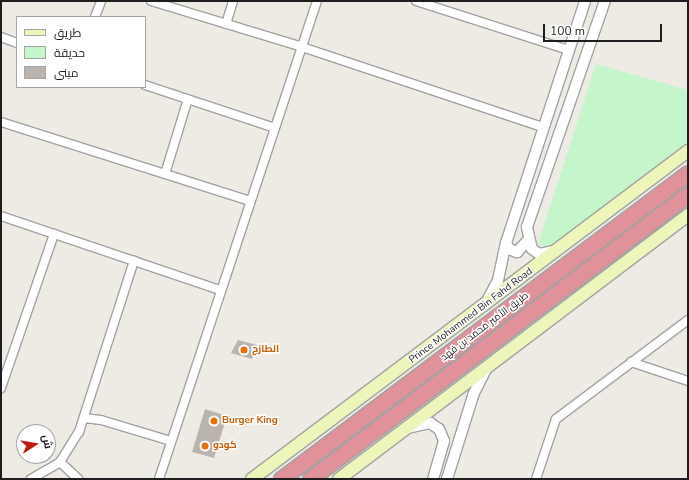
<!DOCTYPE html>
<html>
<head>
<meta charset="utf-8">
<style>
  body { margin:0 }
  #map { position:relative; width:689px; height:480px; overflow:hidden; background:#eeebe4; font-family:"Nunito Sans",Cairo,sans-serif }
  div>[style] { position:absolute }
  .park>* { inset:0; background:#c4f5cb }
  .building>* { inset:0; background:#bbb4ae }
  .roads { filter:drop-shadow(1px 0 #a2a2a2) drop-shadow(-1px 0 #a2a2a2) drop-shadow(0 1px #a2a2a2) drop-shadow(0 -1px #a2a2a2) }
  .minor>* { height:8px; margin:-4px; padding:0 4px; transform-origin:4px; border-radius:4px; background:#fff }
  .tertiary>* { height:10px; margin:-5px; padding:0 5px; transform-origin:5px; border-radius:5px; background:#fff }
  .secondary>* { height:12px; margin:-6px; padding:0 6px; transform-origin:6px; border-radius:6px; background:#eef5bb }
  .motorway>* { height:15px; margin:-7.5px; padding:0 7.5px; transform-origin:7.5px; border-radius:7.5px; background:#e0919a }
  .dots>* { width:11px; height:11px; translate:-50% -50%; box-sizing:border-box; border:2px solid #fff; border-radius:50% }
  span { translate:-50% -50%; white-space:nowrap; text-align:center; line-height:1.15; -webkit-text-stroke:3px #fff; paint-order:stroke }
  .street-label { font-size:10px; color:#1e1e1e }
  .food-label { font-size:10px; color:#c56008; font-weight:700 }
  .left { translate:0 -50%; text-align:left }
  .frame { position:absolute; inset:0; border:2px solid #1e1e1e; pointer-events:none }
  .legend { position:absolute; left:16px; top:16px; width:130px; height:72px; box-sizing:border-box; background:#fff; border:1px solid #a5a5a5; margin:0; padding:5px 7px; list-style:none; font-size:12px; color:#1e1e1e }
  .legend li { display:flex; align-items:center; gap:8px; height:20px }
  .legend b { width:20px; border:1px solid #a5a5a5 }
  .north { position:absolute; left:16px; top:424px; width:40px; height:40px; box-sizing:border-box; background:#fff; border:1px solid #a5a5a5; border-radius:50%; rotate:78deg; font-size:11px; font-weight:700; line-height:16px; text-align:center; color:#1e1e1e }
  .north::after { content:''; display:block; margin:auto; width:14px; height:18px; background:#bd1a0e; clip-path:polygon(50% 0,100% 100%,50% 72%,0 100%) }
  .scale { position:absolute; left:543px; top:24px; width:119px; height:18px; box-sizing:border-box; border:2px solid #1e1e1e; border-top:0; padding-left:5px; font-size:12px; line-height:14px; white-space:nowrap; color:#1e1e1e; -webkit-text-stroke:3px #fff; paint-order:stroke }
</style>
</head>
<body>
<div id="map">
  <div class="park">
    <div style="clip-path:polygon(596px 64px,688px 90px,688px 147px,552px 249px,538px 244px)"></div>
  </div>
  <div class="building">
    <div style="clip-path:polygon(238px 340px,257px 345px,252px 359px,231px 353px)"></div>
    <div style="clip-path:polygon(205px 409px,227px 416px,214px 458px,192px 452px)"></div>
  </div>
  <div class="roads">
    <div class="minor">
      <div style="left:151px;top:1px;width:158px;rotate:16.9deg"></div>
      <div style="left:302px;top:47px;width:253px;rotate:18.4deg"></div>
      <div style="left:416px;top:1px;width:161px;rotate:17.8deg"></div>
      <div style="left:95px;top:17px;width:17px;rotate:-69deg"></div>
      <div style="left:226px;top:24px;width:24px;rotate:-73deg"></div>
      <div style="left:1px;top:37px;width:17px;rotate:21deg"></div>
      <div style="left:145px;top:85px;width:137px;rotate:18.3deg"></div>
      <div style="left:1px;top:122px;width:261px;rotate:17.6deg"></div>
      <div style="left:165px;top:174px;width:78px;rotate:-73deg"></div>
      <div style="left:1px;top:216px;width:231px;rotate:18.7deg"></div>
      <div style="left:631px;top:362px;width:60px;rotate:18.4deg"></div>
      <div style="left:1px;top:388px;width:163px;rotate:-71deg"></div>
      <div style="left:84px;top:418px;width:17px;rotate:7deg"></div>
      <div style="left:101px;top:420px;width:73px;rotate:16.7deg"></div>
      <div style="left:60px;top:462px;width:25px;rotate:43deg"></div>
      <div style="left:31px;top:479px;width:34px;rotate:-30deg"></div>
      <div style="left:60px;top:462px;width:36px;rotate:-58deg"></div>
      <div style="left:79px;top:432px;width:180px;rotate:-72.2deg"></div>
      <div style="left:159px;top:479px;width:503px;rotate:-71.71deg"></div>
      <div style="left:536px;top:479px;width:63px;rotate:-71.6deg"></div>
      <div style="left:556px;top:419px;width:165px;rotate:-36.9deg"></div>
    </div>
    <div class="tertiary">
      <div style="left:506px;top:243px;width:7px;rotate:63deg"></div>
      <div style="left:509px;top:249px;width:9px;rotate:21deg"></div>
      <div style="left:517px;top:252px;width:16px;rotate:-47deg"></div>
      <div style="left:554px;top:251px;width:15px;rotate:169deg"></div>
      <div style="left:539px;top:254px;width:9px;rotate:-144deg"></div>
      <div style="left:532px;top:249px;width:23px;rotate:-103deg"></div>
      <div style="left:527px;top:227px;width:239px;rotate:-71deg"></div>
      <div style="left:487px;top:301px;width:24px;rotate:-62deg"></div>
      <div style="left:498px;top:280px;width:38px;rotate:-78deg"></div>
      <div style="left:506px;top:243px;width:255px;rotate:-71.9deg"></div>
      <div style="left:408px;top:428px;width:23px;rotate:-13deg"></div>
      <div style="left:430px;top:423px;width:11px;rotate:34deg"></div>
      <div style="left:439px;top:429px;width:13px;rotate:67deg"></div>
      <div style="left:444px;top:441px;width:40px;rotate:106deg"></div>
      <div style="left:447px;top:479px;width:90px;rotate:-72.6deg"></div>
      <div style="left:474px;top:393px;width:28px;rotate:-63deg"></div>
    </div>
    <div class="secondary">
      <div style="left:252px;top:479px;width:546px;rotate:-36.95deg"></div>
      <div style="left:339px;top:479px;width:438px;rotate:-37.1deg"></div>
    </div>
    <div class="motorway">
      <div style="left:281px;top:479px;width:509px;rotate:-36.94deg"></div>
      <div style="left:310px;top:479px;width:473px;rotate:-37deg"></div>
    </div>
  </div>
  <div class="dots">
    <div style="left:244px;top:350px;background:#e8710a"></div>
    <div style="left:214px;top:421px;background:#e8710a"></div>
    <div style="left:205px;top:446px;background:#e8710a"></div>
  </div>
  <div class="street-label">
    <span style="left:471px;top:316px;rotate:-37deg">Prince Mohammed Bin Fahd Road</span>
    <span style="left:485px;top:327px;rotate:-37deg">طريق الأمير محمد بن فهد</span>
  </div>
  <div class="food-label">
    <span class="left" style="left:252px;top:350px">الطازج</span>
    <span class="left" style="left:222px;top:421px">Burger King</span>
    <span class="left" style="left:213px;top:446px">كودو</span>
  </div>
  <div class="frame"></div>
  <ul class="legend">
  <li><b style="height:5px;background:#eef5bb"></b>طريق</li>
  <li><b style="height:11px;background:#c4f5cb"></b>حديقة</li>
  <li><b style="height:11px;background:#bbb4ae"></b>مبنى</li>
  </ul>
  <div class="north">ش</div>
  <div class="scale">100 m</div>
</div>
</body>
</html>
